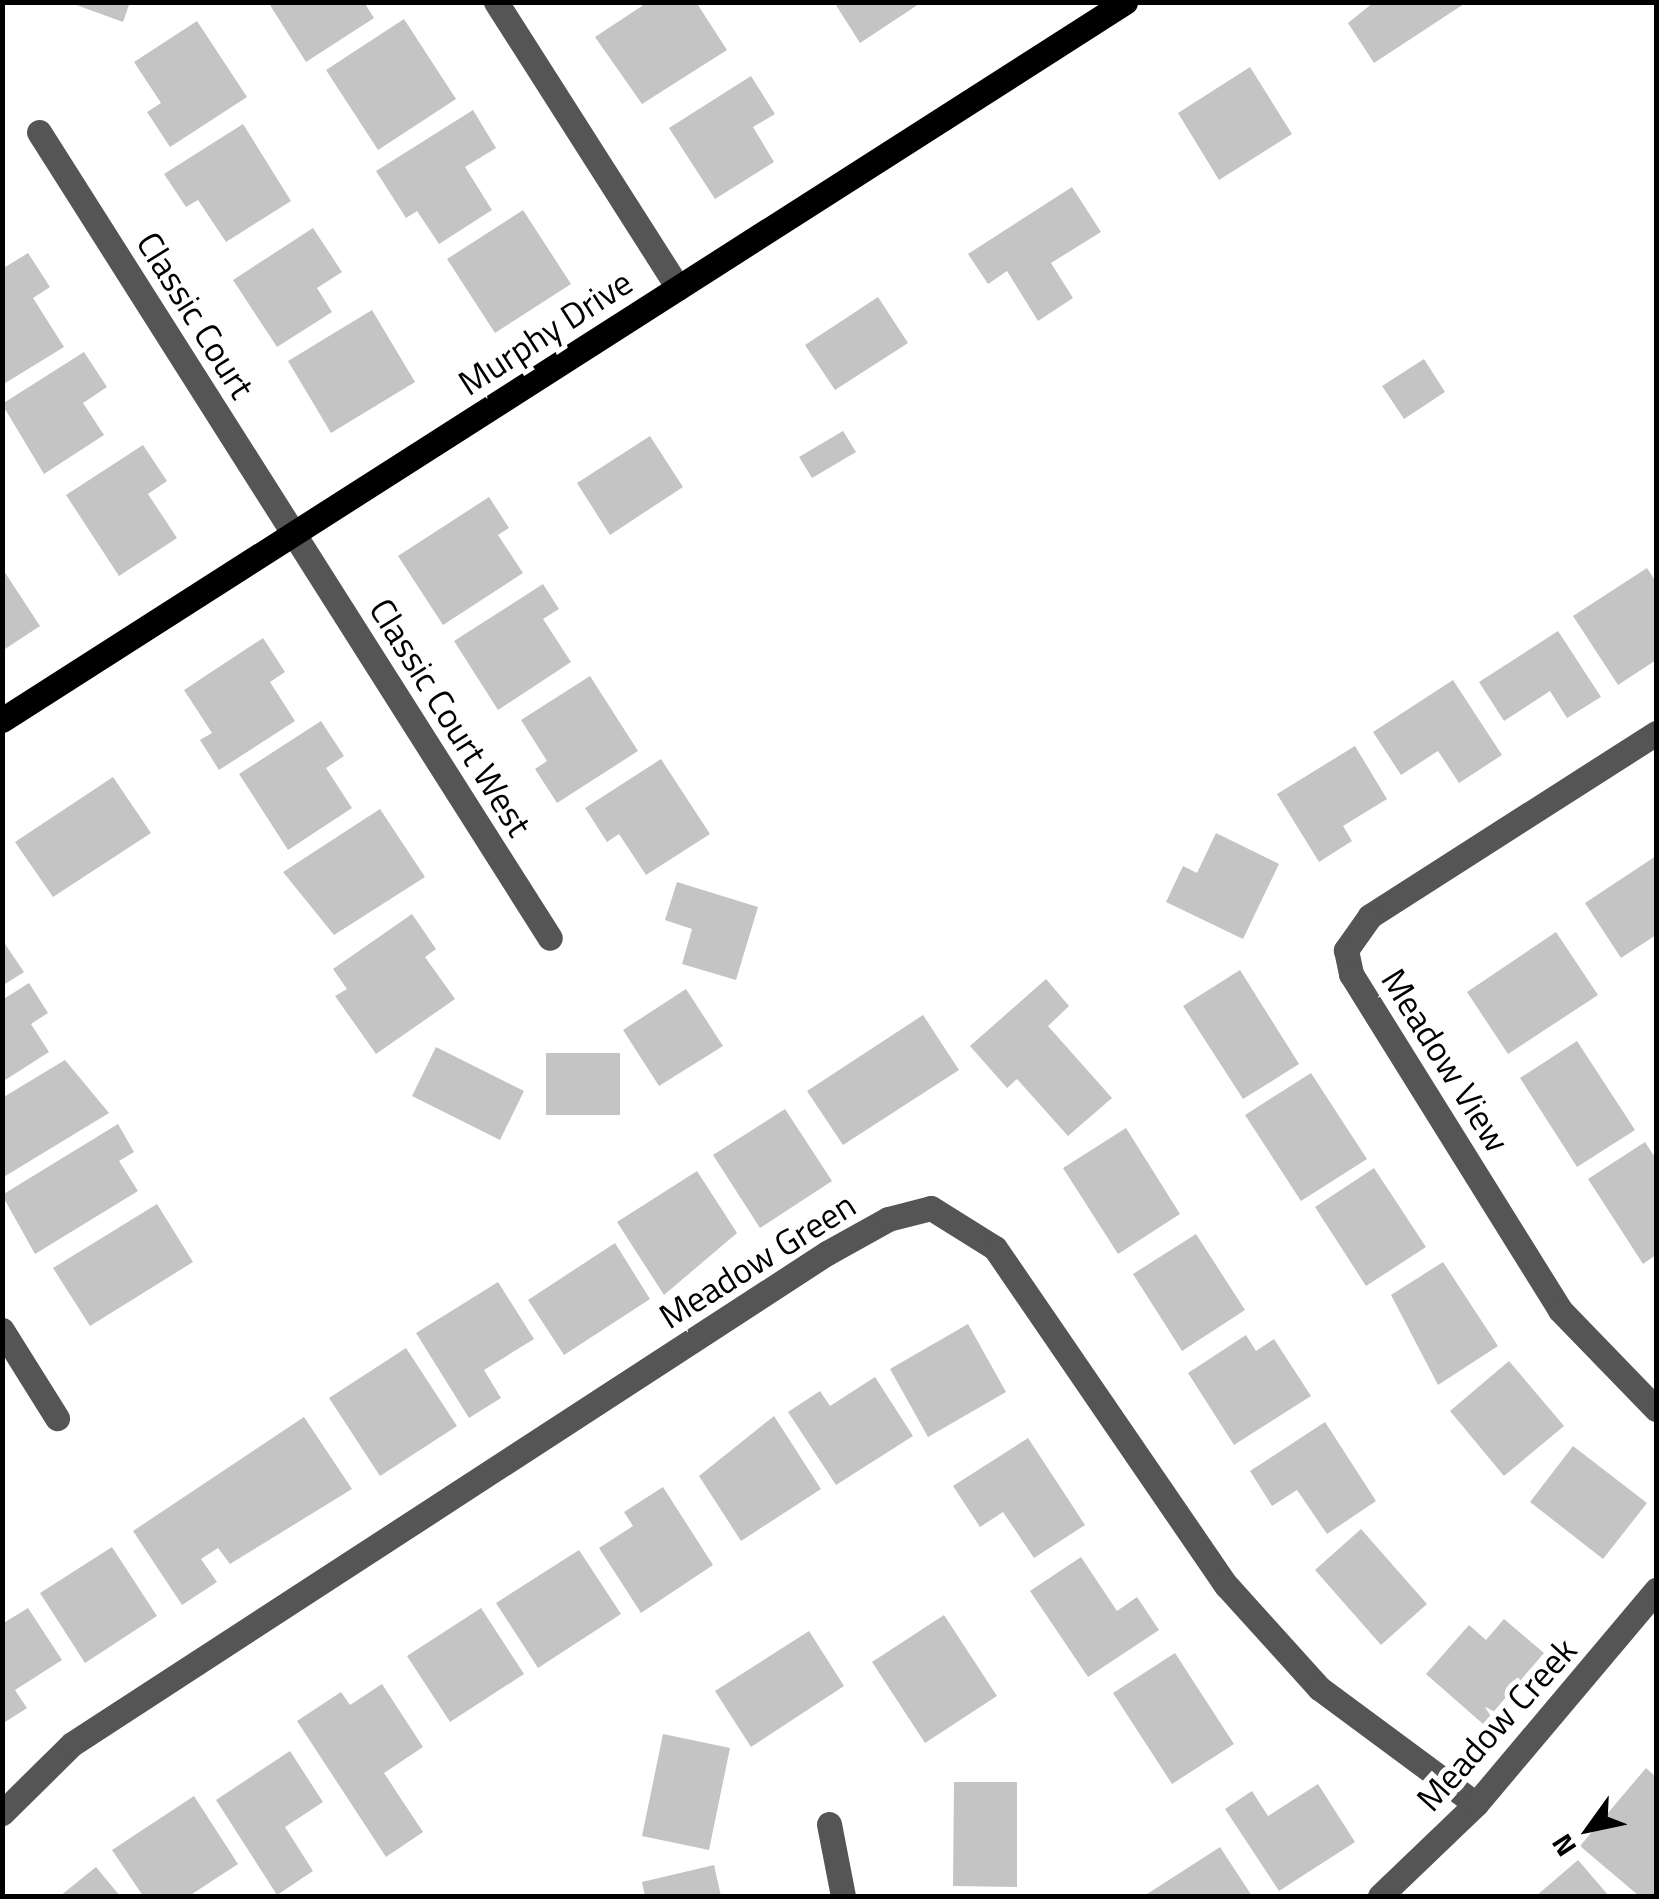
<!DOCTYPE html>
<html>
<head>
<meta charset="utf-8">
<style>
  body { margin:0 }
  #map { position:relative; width:1659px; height:1899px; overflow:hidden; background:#fff; font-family:"Titillium Web",sans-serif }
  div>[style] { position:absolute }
  .building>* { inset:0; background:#c4c4c4 }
  .minor>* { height:25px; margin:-12.5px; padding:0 12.5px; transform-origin:12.5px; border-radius:12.5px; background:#555 }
  .major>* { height:25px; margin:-12.5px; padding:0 12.5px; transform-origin:12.5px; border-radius:12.5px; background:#000 }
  span { translate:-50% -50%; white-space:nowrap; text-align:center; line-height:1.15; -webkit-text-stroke:10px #fff; paint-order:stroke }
  .street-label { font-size:35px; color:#000 }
  .frame { position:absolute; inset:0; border:5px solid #000; pointer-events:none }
  .north { position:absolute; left:1539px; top:1779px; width:100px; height:100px; -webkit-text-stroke:8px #fff; paint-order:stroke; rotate:237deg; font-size:28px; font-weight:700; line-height:40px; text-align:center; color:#000 }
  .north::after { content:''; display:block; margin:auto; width:35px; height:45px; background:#000; clip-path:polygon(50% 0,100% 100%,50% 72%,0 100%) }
</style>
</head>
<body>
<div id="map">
  <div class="building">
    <div style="clip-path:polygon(68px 2px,130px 2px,123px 22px)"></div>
    <div style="clip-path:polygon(268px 2px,364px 2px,374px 18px,306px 62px)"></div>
    <div style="clip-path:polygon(648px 2px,696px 2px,727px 50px,642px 104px,595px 37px)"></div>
    <div style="clip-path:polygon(834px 2px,922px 2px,860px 43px)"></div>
    <div style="clip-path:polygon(1374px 2px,1467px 2px,1374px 63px,1348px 23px)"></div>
    <div style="clip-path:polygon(404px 19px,456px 99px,378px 150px,326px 70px)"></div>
    <div style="clip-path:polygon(197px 21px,247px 97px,170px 147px,147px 112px,161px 103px,134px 62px)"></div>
    <div style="clip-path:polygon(1250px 67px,1292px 134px,1219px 180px,1178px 113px)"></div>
    <div style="clip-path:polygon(751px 76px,775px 114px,753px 127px,774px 162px,715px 199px,669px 128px)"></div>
    <div style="clip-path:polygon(473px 110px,496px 148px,465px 167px,492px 210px,439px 244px,417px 211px,406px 218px,376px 171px)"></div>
    <div style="clip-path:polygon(243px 124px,291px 201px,226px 242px,198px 200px,186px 207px,164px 174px)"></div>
    <div style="clip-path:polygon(1072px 187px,1101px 232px,1051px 263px,1073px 298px,1038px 321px,1007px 271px,988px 284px,968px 254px)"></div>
    <div style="clip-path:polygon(523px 210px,571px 284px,495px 333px,447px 259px)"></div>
    <div style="clip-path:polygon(313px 228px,342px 272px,317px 288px,332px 312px,277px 347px,233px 280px)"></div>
    <div style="clip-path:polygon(28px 253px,50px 287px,33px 298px,64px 347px,2px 385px,2px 269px)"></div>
    <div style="clip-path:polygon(878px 297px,908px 343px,835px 390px,805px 345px)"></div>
    <div style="clip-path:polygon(372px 310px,415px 382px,331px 433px,288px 361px)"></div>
    <div style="clip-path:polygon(84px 352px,107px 387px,83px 403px,104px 435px,44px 474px,2px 404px)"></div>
    <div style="clip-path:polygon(1424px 359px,1445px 392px,1404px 419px,1382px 386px)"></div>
    <div style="clip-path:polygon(843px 431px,856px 452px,812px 478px,799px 457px)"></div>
    <div style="clip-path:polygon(650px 436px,683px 487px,610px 535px,577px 483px)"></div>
    <div style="clip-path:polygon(143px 445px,167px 481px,148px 494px,177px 538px,119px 576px,66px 495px)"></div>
    <div style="clip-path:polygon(489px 497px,509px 528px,498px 535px,523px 573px,443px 625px,398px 556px)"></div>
    <div style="clip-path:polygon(2px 568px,40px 626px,2px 651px)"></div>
    <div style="clip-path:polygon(1647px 568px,1656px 582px,1656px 660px,1618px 685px,1573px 616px)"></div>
    <div style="clip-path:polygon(543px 584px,559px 609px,543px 619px,571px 662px,498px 710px,454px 641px)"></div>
    <div style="clip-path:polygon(1558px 631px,1601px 697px,1567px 718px,1550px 691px,1504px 721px,1479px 682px)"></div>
    <div style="clip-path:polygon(263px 638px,285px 672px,270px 682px,295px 721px,219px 770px,200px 740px,212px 733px,184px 690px)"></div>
    <div style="clip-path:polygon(590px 676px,638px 751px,557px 803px,535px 769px,547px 761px,521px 720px)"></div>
    <div style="clip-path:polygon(1453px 680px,1502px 755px,1459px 783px,1438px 751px,1401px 775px,1373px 732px)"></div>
    <div style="clip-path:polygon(321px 721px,344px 756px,326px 768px,352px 808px,288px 850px,239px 774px)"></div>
    <div style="clip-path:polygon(1355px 746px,1387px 799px,1343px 826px,1352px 841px,1319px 862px,1277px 794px)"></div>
    <div style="clip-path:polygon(661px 759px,710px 834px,646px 875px,619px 834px,607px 842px,585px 808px)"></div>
    <div style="clip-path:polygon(113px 777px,151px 833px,53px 897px,15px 842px)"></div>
    <div style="clip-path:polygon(380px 809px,425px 877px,334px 935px,283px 872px)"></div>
    <div style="clip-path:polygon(1216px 833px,1279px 864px,1243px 939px,1166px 902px,1183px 866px,1197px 873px)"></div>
    <div style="clip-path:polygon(1656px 856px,1656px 935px,1621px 958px,1585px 903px)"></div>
    <div style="clip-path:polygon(677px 882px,758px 907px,736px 980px,682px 964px,692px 929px,665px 920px)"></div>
    <div style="clip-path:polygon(412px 914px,436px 949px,425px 957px,455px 999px,376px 1054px,335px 996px,347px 989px,333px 969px)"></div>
    <div style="clip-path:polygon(1556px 932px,1598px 995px,1508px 1054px,1467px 992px)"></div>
    <div style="clip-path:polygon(5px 944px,24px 972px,2px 986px,2px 945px)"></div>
    <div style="clip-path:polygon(1240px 970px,1299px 1064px,1243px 1099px,1183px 1006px)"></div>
    <div style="clip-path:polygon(1046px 979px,1069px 1006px,1048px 1026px,1112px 1098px,1068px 1136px,1017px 1079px,1007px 1088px,970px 1046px)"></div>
    <div style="clip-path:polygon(29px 983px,48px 1013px,31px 1024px,49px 1052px,2px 1082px,2px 1000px)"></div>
    <div style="clip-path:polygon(686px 989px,723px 1046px,659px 1086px,623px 1030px)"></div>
    <div style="clip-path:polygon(923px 1015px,959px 1070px,843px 1145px,807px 1091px)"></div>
    <div style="clip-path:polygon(1577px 1041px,1635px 1130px,1577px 1167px,1520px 1078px)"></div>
    <div style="clip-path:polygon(436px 1047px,524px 1091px,500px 1140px,412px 1096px)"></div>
    <div style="clip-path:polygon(546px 1053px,620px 1053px,620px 1115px,546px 1115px)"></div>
    <div style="clip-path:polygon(65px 1060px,109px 1113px,2px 1178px,2px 1098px)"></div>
    <div style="clip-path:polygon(1311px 1073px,1367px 1159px,1301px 1201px,1245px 1115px)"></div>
    <div style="clip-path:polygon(785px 1109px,832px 1181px,760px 1228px,713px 1155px)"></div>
    <div style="clip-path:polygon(118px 1124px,134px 1152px,119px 1161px,138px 1191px,35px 1254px,2px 1195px)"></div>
    <div style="clip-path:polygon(1126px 1128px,1180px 1214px,1118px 1254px,1063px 1168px)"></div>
    <div style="clip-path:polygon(1645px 1142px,1656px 1159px,1656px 1255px,1643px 1264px,1588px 1179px)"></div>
    <div style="clip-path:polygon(1374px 1168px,1426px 1247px,1366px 1286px,1315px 1207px)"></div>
    <div style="clip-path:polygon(697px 1171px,737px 1233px,664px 1295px,617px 1222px)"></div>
    <div style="clip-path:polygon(157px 1204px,193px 1262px,90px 1326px,53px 1268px)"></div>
    <div style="clip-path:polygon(1196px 1234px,1245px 1310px,1182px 1351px,1133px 1274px)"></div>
    <div style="clip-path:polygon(615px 1243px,650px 1299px,564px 1355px,528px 1300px)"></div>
    <div style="clip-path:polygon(1443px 1262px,1498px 1346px,1438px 1385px,1391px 1295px)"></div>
    <div style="clip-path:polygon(498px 1282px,534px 1339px,484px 1370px,501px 1398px,469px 1418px,416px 1333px)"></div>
    <div style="clip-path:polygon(968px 1324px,1006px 1392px,928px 1437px,890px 1369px)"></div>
    <div style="clip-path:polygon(1246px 1335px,1256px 1351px,1274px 1339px,1311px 1396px,1234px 1445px,1188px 1373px)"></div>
    <div style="clip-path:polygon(406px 1348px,457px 1426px,380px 1476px,329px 1398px)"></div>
    <div style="clip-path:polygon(1509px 1361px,1564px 1426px,1504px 1476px,1450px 1411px)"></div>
    <div style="clip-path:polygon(875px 1377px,913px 1436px,836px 1485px,788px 1412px,820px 1391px,830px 1406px)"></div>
    <div style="clip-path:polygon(774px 1416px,821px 1489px,741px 1541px,699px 1476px)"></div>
    <div style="clip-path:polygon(304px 1417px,352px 1489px,230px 1564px,218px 1548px,201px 1559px,217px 1582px,182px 1605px,133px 1531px)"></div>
    <div style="clip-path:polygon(1325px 1422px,1376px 1501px,1327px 1534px,1297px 1490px,1272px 1506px,1250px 1471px)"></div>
    <div style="clip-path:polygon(1028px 1438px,1085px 1525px,1034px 1558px,1003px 1512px,980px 1527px,953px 1486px)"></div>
    <div style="clip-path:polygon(1573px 1446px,1647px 1503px,1603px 1559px,1530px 1502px)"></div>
    <div style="clip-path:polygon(663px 1487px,713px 1565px,641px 1613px,599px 1548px,633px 1526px,624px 1512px)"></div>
    <div style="clip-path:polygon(1361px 1529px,1427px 1604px,1381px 1645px,1315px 1570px)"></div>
    <div style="clip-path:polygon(112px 1547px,157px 1616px,85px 1663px,40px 1593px)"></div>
    <div style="clip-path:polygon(579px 1550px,621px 1614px,538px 1668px,496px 1603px)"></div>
    <div style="clip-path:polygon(1081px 1557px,1117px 1611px,1137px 1597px,1159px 1630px,1088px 1677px,1030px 1591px)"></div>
    <div style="clip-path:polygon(28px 1608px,62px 1660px,15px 1690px,27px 1708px,2px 1724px,2px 1624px)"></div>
    <div style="clip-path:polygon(481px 1608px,524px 1674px,450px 1722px,407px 1656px)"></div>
    <div style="clip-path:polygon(944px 1615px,997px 1696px,925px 1743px,872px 1662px)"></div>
    <div style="clip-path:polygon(1504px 1619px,1544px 1653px,1483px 1724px,1426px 1674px,1469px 1625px,1486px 1640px)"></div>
    <div style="clip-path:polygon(809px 1631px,844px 1686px,751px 1747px,715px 1691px)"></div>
    <div style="clip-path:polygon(1175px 1653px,1234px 1744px,1172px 1784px,1113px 1693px)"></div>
    <div style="clip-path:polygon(382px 1684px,423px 1747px,384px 1773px,423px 1832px,386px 1857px,297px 1721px,341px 1692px,350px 1705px)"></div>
    <div style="clip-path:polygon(663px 1734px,730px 1748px,709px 1850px,642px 1836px)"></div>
    <div style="clip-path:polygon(290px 1751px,323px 1802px,285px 1827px,313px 1871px,277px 1895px,216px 1800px)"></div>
    <div style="clip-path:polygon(1646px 1768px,1656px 1777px,1654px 1896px,1639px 1896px,1580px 1846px)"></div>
    <div style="clip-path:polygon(954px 1782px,1017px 1782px,1017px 1887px,953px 1886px)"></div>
    <div style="clip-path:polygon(1318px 1784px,1355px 1842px,1279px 1891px,1225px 1809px,1252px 1791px,1268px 1816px)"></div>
    <div style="clip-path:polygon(194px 1796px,238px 1864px,189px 1896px,143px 1896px,112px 1850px)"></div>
    <div style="clip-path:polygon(1220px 1847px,1252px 1896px,1144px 1896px)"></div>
    <div style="clip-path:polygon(1578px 1860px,1609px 1896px,1536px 1896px)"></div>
    <div style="clip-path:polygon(714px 1865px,721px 1896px,645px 1896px,642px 1882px)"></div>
    <div style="clip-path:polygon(96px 1867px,120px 1896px,60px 1896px)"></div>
  </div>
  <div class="minor">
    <div style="left:496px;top:2px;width:339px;rotate:57.5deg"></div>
    <div style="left:39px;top:132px;width:954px;rotate:57.63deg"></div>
    <div style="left:1656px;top:733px;width:340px;rotate:147.4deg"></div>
    <div style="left:1370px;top:916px;width:42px;rotate:125.2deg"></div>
    <div style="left:1346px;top:950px;width:25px;rotate:78deg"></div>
    <div style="left:1351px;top:974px;width:396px;rotate:58.1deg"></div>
    <div style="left:1560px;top:1310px;width:138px;rotate:45.9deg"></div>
    <div style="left:2px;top:1330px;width:104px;rotate:58deg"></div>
    <div style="left:2px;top:1813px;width:98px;rotate:-44.6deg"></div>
    <div style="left:72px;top:1744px;width:901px;rotate:-33.04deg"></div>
    <div style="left:827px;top:1253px;width:70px;rotate:-29.1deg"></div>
    <div style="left:888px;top:1219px;width:44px;rotate:-14.3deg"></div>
    <div style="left:931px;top:1208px;width:75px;rotate:32deg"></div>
    <div style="left:995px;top:1248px;width:409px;rotate:55.6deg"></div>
    <div style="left:1226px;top:1585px;width:139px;rotate:47.9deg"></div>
    <div style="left:1319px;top:1688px;width:195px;rotate:36.5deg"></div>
    <div style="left:829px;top:1824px;width:73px;rotate:79deg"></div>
    <div style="left:1380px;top:1896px;width:133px;rotate:-43.8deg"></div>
    <div style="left:1476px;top:1804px;width:280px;rotate:-49.9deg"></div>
  </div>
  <div class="major">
    <div style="left:2px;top:720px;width:1333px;rotate:-32.59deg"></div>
  </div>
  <div class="street-label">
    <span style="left:196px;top:315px;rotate:58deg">Classic Court</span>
    <span style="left:545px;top:332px;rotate:-33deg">Murphy Drive</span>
    <span style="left:451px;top:717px;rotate:58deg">Classic Court West</span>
    <span style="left:1446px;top:1060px;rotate:58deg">Meadow View</span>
    <span style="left:757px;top:1260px;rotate:-32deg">Meadow Green</span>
    <span style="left:1496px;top:1724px;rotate:-48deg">Meadow Creek</span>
  </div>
  <div class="frame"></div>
  <div class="north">N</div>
</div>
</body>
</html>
